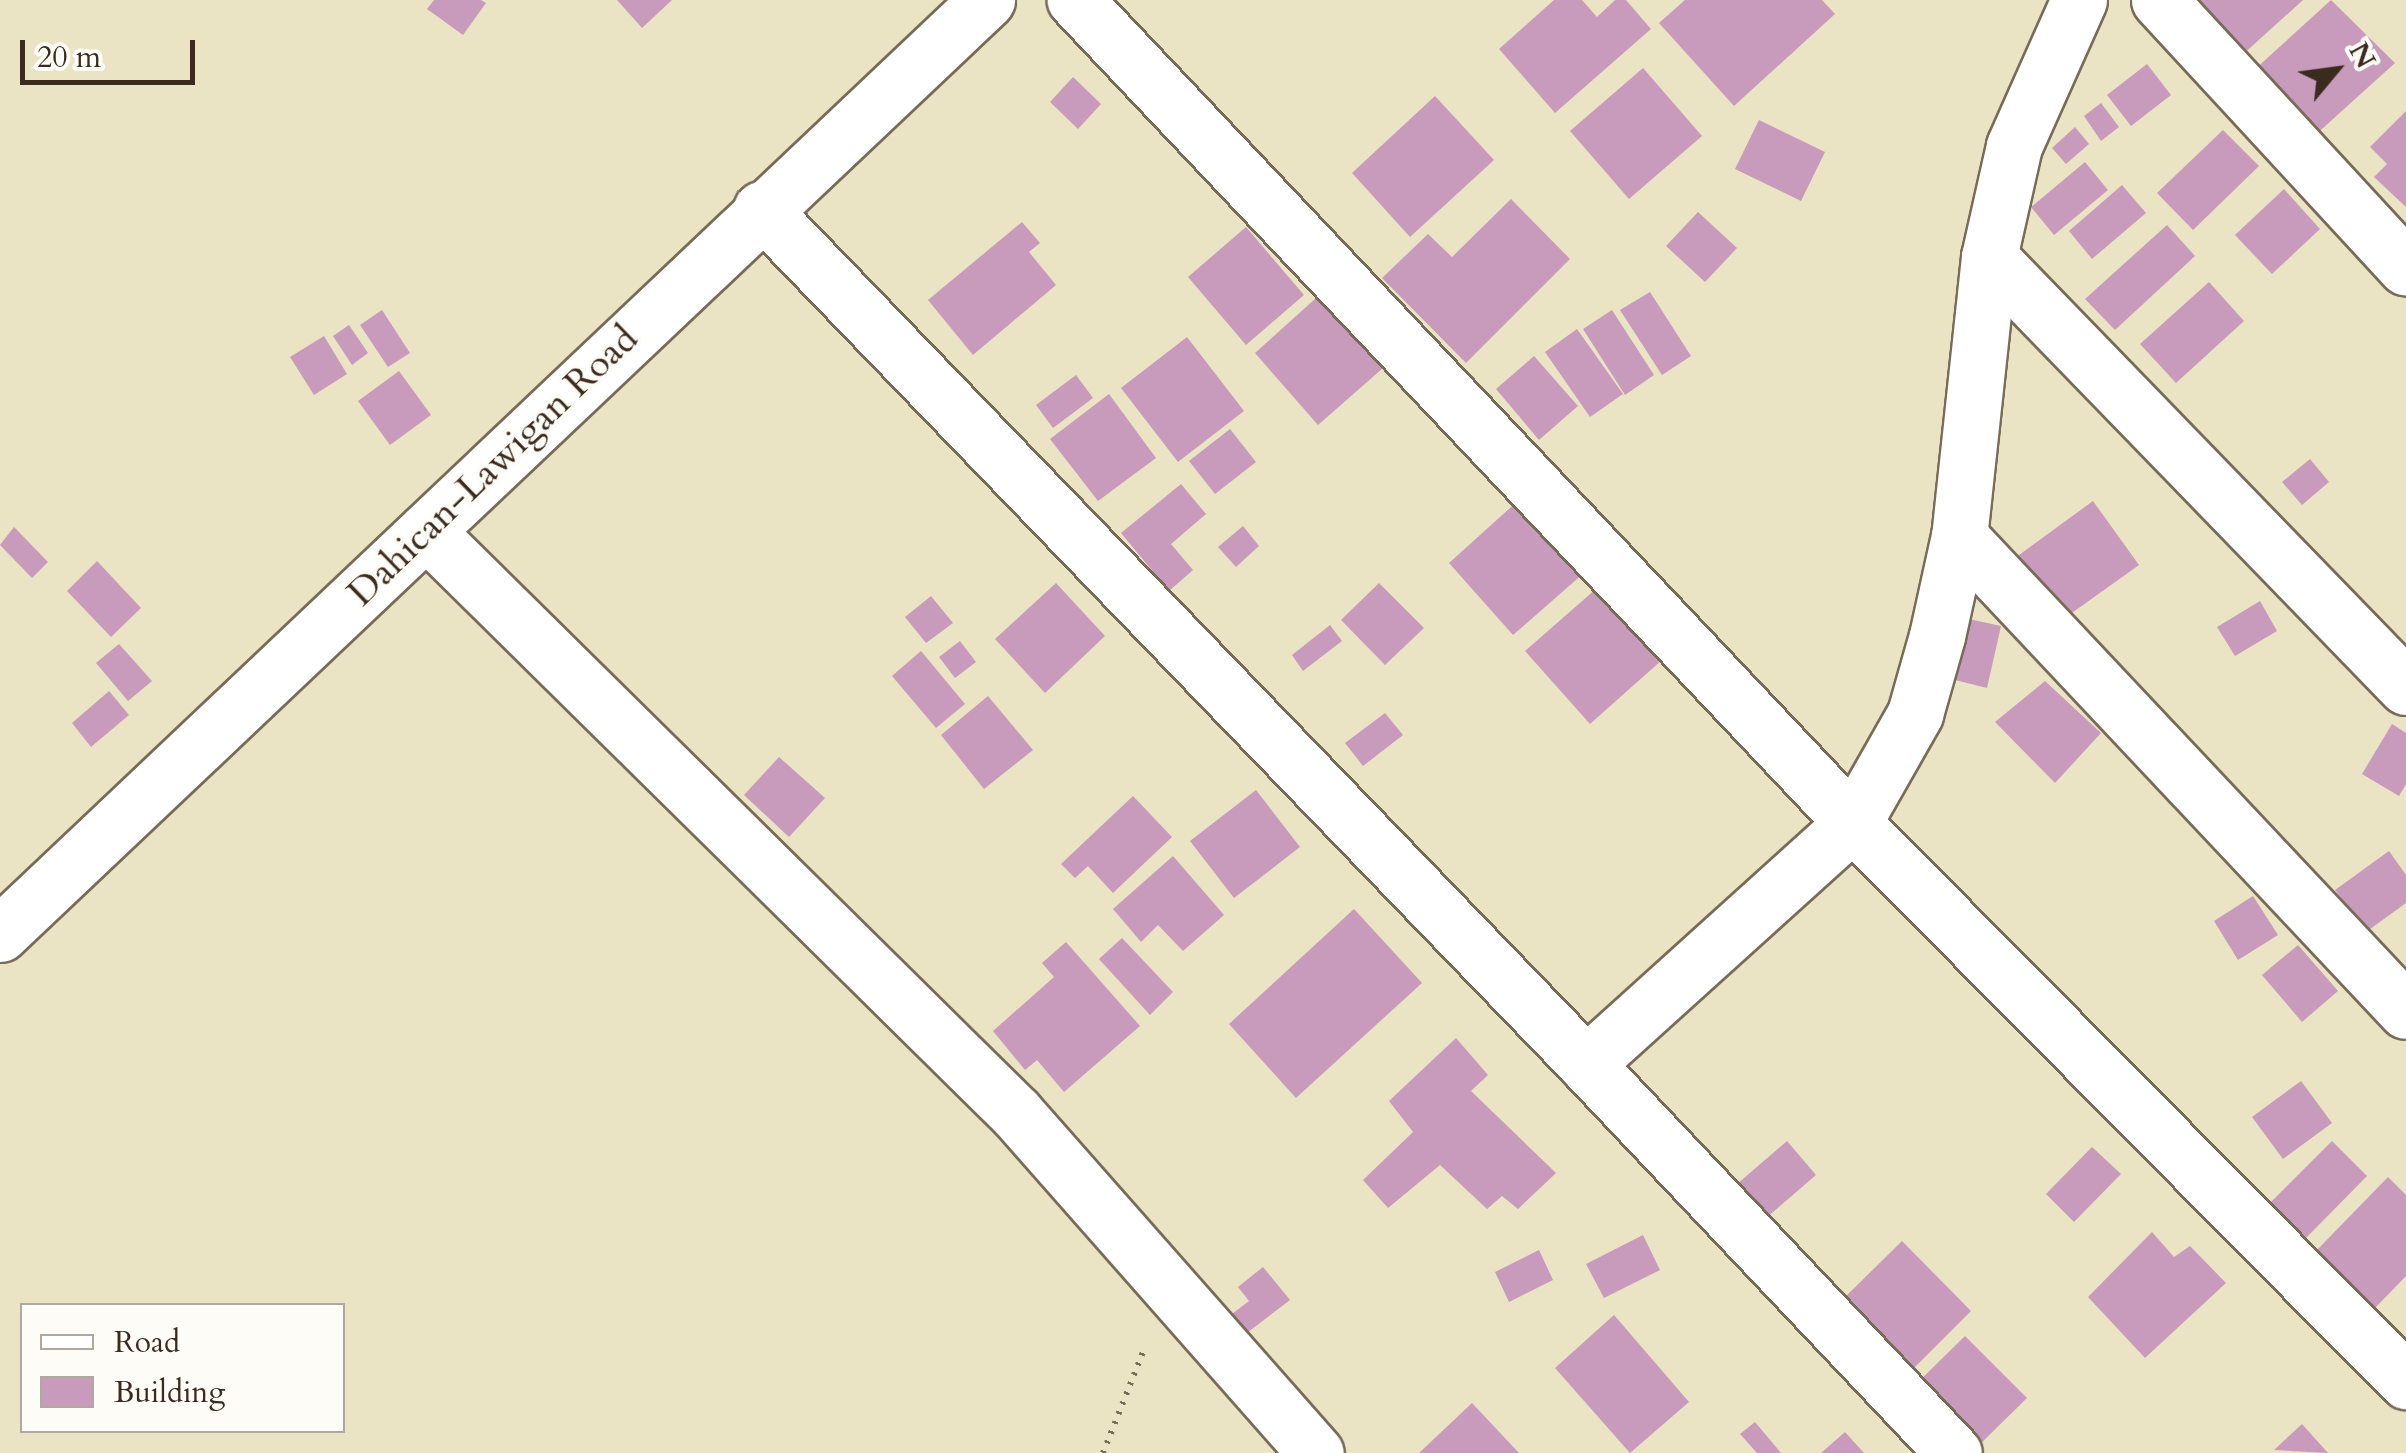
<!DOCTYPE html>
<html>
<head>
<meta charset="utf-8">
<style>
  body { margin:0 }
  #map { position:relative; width:2406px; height:1453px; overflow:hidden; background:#eae4c5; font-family:Cardo,serif }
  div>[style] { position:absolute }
  .building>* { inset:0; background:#c89abb }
  .path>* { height:6px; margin-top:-3px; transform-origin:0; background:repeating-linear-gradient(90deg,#786b58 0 2.5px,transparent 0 10.5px) }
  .roads { filter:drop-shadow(2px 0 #786b58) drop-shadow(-2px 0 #786b58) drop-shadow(0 2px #786b58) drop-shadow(0 -2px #786b58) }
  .minor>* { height:55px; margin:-27.5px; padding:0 27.5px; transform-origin:27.5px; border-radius:27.5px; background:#fff }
  .major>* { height:55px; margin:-27.5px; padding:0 27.5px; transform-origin:27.5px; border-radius:27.5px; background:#fff }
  span { translate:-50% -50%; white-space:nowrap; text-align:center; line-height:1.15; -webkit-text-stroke:8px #fdfcf7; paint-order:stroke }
  .street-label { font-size:38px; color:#3b2a1e }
  .legend { position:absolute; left:20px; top:1303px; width:325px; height:130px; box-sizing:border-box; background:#fdfcf7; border:2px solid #afa8a0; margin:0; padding:12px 18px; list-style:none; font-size:30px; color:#3b2a1e }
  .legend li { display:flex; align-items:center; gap:20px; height:50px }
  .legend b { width:50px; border:2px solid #afa8a0 }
  .north { position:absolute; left:2286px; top:20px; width:100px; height:100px; -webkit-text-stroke:8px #fdfcf7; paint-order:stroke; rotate:61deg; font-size:28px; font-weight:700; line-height:40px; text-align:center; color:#3b2a1e }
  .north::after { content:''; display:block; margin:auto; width:35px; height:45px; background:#3b2a1e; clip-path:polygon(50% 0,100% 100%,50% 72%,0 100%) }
  .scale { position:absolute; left:20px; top:40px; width:175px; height:45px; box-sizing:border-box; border:5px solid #3b2a1e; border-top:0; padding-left:12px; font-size:30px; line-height:35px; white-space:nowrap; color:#3b2a1e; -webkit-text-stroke:8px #fdfcf7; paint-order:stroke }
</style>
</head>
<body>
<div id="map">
  <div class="building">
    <div style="clip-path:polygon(434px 0,481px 0,486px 3px,463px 35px,427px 9px)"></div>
    <div style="clip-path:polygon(617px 0,672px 0,642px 28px)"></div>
    <div style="clip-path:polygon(1554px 0,1582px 0,1597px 17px,1615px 0,1626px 0,1651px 29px,1555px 113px,1499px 49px)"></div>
    <div style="clip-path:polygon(1685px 0,1822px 0,1835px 14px,1734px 106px,1659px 23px)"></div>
    <div style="clip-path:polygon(2190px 0,2303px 0,2240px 57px)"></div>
    <div style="clip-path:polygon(2331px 0,2395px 63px,2312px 138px,2252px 72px)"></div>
    <div style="clip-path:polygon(2147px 64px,2171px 95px,2131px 126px,2107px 95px)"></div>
    <div style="clip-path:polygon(1643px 68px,1702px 136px,1629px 199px,1570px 131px)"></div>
    <div style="clip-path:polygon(1073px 77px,1101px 104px,1078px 129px,1050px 102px)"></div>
    <div style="clip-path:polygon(1435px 96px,1494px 160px,1410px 237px,1352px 173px)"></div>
    <div style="clip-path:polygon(2101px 103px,2119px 127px,2101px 141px,2084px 116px)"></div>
    <div style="clip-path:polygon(2406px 111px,2406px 207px,2374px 177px,2387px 164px,2370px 147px)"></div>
    <div style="clip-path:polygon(1759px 120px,1825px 152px,1801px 201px,1735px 169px)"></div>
    <div style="clip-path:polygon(2075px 127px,2089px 144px,2066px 164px,2052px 148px)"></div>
    <div style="clip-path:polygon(2223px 130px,2259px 166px,2193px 230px,2157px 193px)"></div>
    <div style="clip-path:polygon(2085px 162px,2108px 190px,2054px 235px,2031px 207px)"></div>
    <div style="clip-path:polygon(2122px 185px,2146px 213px,2092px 259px,2069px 231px)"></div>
    <div style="clip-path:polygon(2284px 189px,2320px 229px,2272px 274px,2235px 235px)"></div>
    <div style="clip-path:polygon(1511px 199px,1570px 259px,1466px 363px,1382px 278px,1428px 234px,1452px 257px)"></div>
    <div style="clip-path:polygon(1698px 212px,1737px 248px,1705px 282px,1666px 246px)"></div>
    <div style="clip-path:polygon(1022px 222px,1040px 243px,1029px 252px,1056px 285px,973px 355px,928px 300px)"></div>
    <div style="clip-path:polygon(2167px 225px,2195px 256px,2115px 330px,2085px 299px)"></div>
    <div style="clip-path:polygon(1246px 227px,1304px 295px,1246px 345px,1188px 277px)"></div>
    <div style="clip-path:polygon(2209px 282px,2244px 321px,2176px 383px,2140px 344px)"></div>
    <div style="clip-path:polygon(1326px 289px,1391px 361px,1318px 425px,1255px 353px)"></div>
    <div style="clip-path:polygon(1650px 292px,1691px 356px,1662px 375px,1620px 310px)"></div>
    <div style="clip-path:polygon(382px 310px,410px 353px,388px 367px,360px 325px)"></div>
    <div style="clip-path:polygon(1612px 310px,1654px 375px,1625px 395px,1583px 329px)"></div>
    <div style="clip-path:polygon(349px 325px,368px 353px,352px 365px,333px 336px)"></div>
    <div style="clip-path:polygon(1577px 329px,1623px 394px,1590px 417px,1545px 352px)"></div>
    <div style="clip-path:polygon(324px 336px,347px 374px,314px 395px,290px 357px)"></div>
    <div style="clip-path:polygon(1187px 337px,1244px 411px,1178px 462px,1121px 388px)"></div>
    <div style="clip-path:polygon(1534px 356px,1578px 406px,1539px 440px,1496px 389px)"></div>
    <div style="clip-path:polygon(399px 371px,431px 415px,390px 445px,358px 401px)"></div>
    <div style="clip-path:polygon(1076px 375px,1093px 398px,1053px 428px,1036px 405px)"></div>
    <div style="clip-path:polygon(1109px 394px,1156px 458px,1098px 501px,1050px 439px)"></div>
    <div style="clip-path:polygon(1230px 429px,1256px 462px,1215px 494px,1189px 461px)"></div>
    <div style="clip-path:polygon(2310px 459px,2329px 482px,2302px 505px,2282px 482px)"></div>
    <div style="clip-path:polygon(1181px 484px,1206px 514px,1171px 544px,1193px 570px,1169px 591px,1121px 533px)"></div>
    <div style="clip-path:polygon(1520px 499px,1585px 572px,1513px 635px,1449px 563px)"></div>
    <div style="clip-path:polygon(2093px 501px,2139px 565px,2069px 615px,2054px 594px,2046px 600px,2015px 558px)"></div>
    <div style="clip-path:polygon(1243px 526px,1259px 546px,1236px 567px,1218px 547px)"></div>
    <div style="clip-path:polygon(14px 527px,48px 562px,32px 578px,0 545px)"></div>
    <div style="clip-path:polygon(97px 561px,141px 608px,111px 637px,67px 591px)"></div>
    <div style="clip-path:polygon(1056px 583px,1105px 636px,1045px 693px,995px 639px)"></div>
    <div style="clip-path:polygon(1379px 583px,1424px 628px,1385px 665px,1341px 620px)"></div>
    <div style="clip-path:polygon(1597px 588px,1662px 660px,1590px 724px,1525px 651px)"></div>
    <div style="clip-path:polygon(931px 596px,953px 623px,926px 643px,905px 617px)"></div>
    <div style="clip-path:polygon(2260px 601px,2277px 631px,2235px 656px,2217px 627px)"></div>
    <div style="clip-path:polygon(1969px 619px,2001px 626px,1987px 688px,1955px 680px)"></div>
    <div style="clip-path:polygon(1330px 625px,1342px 641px,1303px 671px,1292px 655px)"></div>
    <div style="clip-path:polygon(960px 641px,976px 662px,955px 678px,939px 657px)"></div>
    <div style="clip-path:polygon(119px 644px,152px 681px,128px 701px,96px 663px)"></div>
    <div style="clip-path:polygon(921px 651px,965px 704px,936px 728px,892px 676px)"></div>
    <div style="clip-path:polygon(2045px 681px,2101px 733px,2055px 783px,1995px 722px)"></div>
    <div style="clip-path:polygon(109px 691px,129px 715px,91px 747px,72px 723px)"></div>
    <div style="clip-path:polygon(988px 696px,1033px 750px,984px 789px,941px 735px)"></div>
    <div style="clip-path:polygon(1385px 713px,1403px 735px,1363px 766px,1345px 743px)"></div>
    <div style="clip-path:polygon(2392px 724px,2406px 733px,2406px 784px,2399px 796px,2362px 774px)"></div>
    <div style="clip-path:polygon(779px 757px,825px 798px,789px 837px,744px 795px)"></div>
    <div style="clip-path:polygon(1256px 790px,1300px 847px,1234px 898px,1190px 841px)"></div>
    <div style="clip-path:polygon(1133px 796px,1172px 837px,1113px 893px,1088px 866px,1075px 878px,1061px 864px)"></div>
    <div style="clip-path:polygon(2389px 851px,2406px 875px,2406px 903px,2366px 932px,2335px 890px)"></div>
    <div style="clip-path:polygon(1173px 856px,1224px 915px,1183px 951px,1158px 925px,1141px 942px,1113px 909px)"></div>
    <div style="clip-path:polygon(2253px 896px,2278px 935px,2238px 960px,2214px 921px)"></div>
    <div style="clip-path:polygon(1354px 909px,1422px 983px,1296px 1098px,1229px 1024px)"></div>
    <div style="clip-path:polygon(1122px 938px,1173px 992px,1150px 1015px,1099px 959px)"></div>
    <div style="clip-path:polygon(1066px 942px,1140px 1026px,1064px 1092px,1037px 1060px,1025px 1070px,993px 1031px,1054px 977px,1042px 963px)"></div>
    <div style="clip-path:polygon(2298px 945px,2338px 991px,2302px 1022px,2262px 975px)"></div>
    <div style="clip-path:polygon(1456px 1038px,1488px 1075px,1471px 1091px,1556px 1173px,1518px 1209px,1502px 1196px,1487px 1209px,1440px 1165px,1388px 1208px,1363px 1180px,1413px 1132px,1389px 1101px)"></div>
    <div style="clip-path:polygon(2301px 1081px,2332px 1123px,2283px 1159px,2252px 1117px)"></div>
    <div style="clip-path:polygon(1787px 1141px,1816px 1175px,1758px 1225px,1729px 1191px)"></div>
    <div style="clip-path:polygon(2332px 1141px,2367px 1176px,2305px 1239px,2269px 1204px)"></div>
    <div style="clip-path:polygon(2092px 1147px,2121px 1174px,2074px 1222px,2046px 1194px)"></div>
    <div style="clip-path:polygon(2388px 1177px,2406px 1195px,2406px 1276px,2375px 1308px,2316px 1251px)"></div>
    <div style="clip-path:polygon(2152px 1232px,2174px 1257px,2190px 1246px,2226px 1283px,2145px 1358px,2088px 1297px)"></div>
    <div style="clip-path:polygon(1643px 1235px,1660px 1270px,1604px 1298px,1586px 1264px)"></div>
    <div style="clip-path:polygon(1902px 1241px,1971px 1311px,1905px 1377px,1836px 1306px)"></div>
    <div style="clip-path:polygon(1539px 1250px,1553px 1280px,1509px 1302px,1495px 1272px)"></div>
    <div style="clip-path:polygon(1263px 1267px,1290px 1300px,1239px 1339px,1224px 1320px,1249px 1301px,1238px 1287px)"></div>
    <div style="clip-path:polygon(1614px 1315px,1689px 1402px,1630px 1453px,1555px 1368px)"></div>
    <div style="clip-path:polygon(1965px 1336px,2027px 1398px,1974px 1450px,1912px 1388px)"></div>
    <div style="clip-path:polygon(1472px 1403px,1519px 1453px,1419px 1453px)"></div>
    <div style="clip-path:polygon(1755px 1422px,1781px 1453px,1757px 1453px,1740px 1434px)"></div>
    <div style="clip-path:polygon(2302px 1424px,2328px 1453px,2274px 1450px)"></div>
    <div style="clip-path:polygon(1845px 1432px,1864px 1453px,1821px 1453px)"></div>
  </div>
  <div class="path">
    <div style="left:1103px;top:1453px;width:114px;rotate:-68.4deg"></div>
  </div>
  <div class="roads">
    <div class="minor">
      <div style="left:2079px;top:0;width:160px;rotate:114deg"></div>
      <div style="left:2014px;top:146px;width:114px;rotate:102.7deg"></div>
      <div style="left:1989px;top:257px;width:281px;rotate:96.1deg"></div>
      <div style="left:1959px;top:536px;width:102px;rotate:102.4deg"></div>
      <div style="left:1937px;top:636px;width:81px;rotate:105.8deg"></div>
      <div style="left:1915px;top:714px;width:125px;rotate:119.6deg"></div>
      <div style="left:1853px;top:823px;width:786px;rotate:45.26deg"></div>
      <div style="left:2159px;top:0;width:364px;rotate:47.3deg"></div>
      <div style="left:761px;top:209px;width:1188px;rotate:46.02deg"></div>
      <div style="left:1586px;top:1064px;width:360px;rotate:-42.1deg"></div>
      <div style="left:1853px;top:823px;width:1133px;rotate:-133.39deg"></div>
      <div style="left:1989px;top:257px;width:599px;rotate:45.88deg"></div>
      <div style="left:426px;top:531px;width:829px;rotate:44.61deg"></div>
      <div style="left:1016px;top:1113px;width:453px;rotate:48.6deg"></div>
      <div style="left:1959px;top:536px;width:652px;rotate:46.74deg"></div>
      <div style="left:1586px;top:1064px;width:535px;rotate:46.59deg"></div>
    </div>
    <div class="major">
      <div style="left:0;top:934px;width:1359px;rotate:-43.42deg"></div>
    </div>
  </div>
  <div class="street-label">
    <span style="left:493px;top:466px;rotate:-44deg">Dahican-Lawigan Road</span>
  </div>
  <ul class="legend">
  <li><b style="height:12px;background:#fff"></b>Road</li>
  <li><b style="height:28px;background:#c89abb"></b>Building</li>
  </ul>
  <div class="north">N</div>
  <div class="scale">20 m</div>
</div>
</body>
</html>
